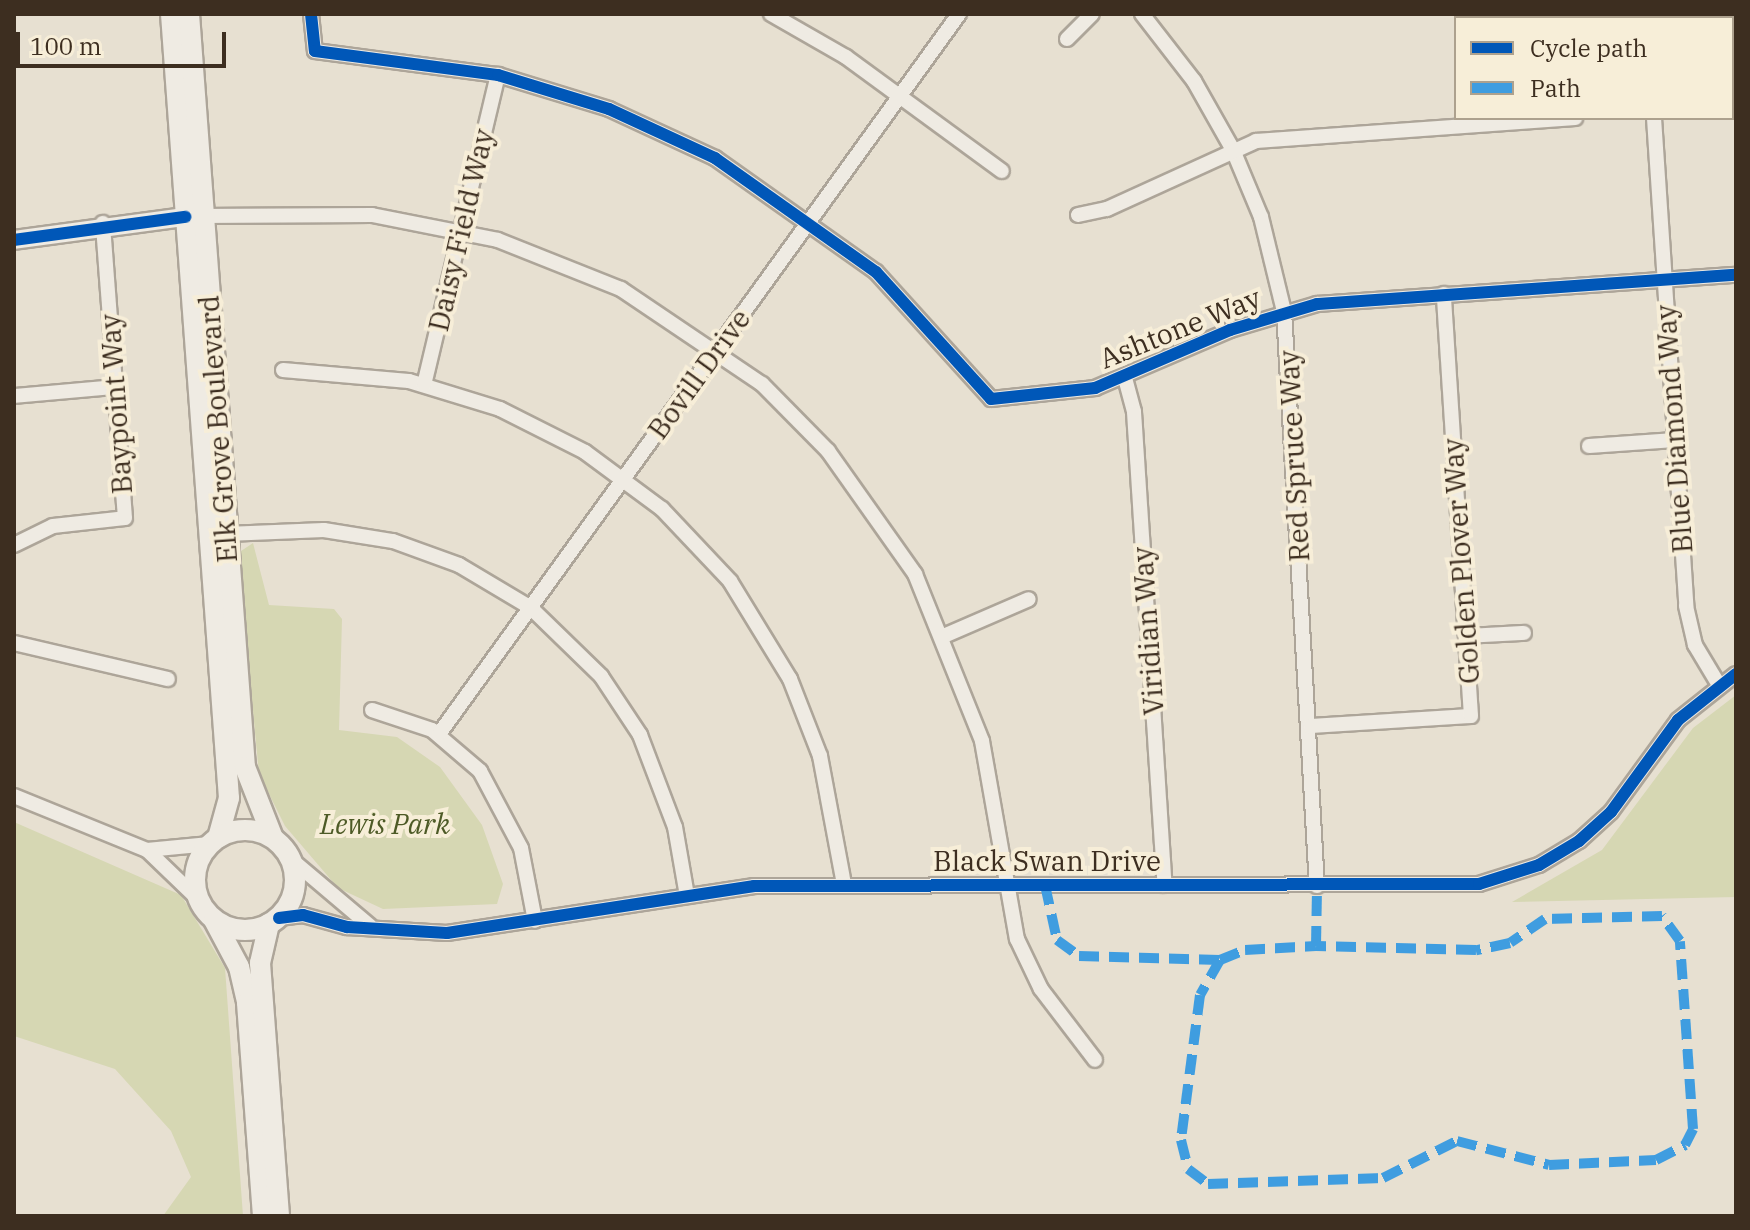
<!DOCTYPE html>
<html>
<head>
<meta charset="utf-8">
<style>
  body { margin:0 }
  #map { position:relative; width:1750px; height:1230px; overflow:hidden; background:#e7e0d1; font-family:"IBM Plex Serif",serif }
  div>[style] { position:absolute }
  .green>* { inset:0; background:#d6d7b3 }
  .roads { filter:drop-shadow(2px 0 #ada599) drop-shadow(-2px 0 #ada599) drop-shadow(0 2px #ada599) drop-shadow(0 -2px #ada599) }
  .minor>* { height:14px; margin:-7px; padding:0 7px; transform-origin:7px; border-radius:7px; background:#efebe3 }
  .tertiary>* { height:18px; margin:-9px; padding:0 9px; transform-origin:9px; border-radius:9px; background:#efebe3 }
  .secondary>* { height:20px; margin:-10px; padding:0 10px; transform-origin:10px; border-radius:10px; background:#efebe3 }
  .secondary>.ring { margin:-10px; padding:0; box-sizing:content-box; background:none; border:20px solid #efebe3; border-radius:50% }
  .quiet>* { height:10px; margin-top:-5px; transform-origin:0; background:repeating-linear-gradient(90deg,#3f9de0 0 20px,transparent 0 30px) }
  .cycleway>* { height:12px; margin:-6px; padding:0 6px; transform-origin:6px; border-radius:6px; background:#0057b8 }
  span { translate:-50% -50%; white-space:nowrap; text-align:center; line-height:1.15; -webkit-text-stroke:8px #f7eed8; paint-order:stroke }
  .street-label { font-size:28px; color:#3d2e20 }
  .park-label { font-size:28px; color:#4d5a26; font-style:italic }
  .frame { position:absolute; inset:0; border:16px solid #3d2e20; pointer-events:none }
  .legend { position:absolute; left:1454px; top:16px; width:280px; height:104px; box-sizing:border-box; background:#f7eed8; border:2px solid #ada18e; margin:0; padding:10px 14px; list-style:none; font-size:24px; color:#3d2e20 }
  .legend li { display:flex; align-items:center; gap:16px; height:40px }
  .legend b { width:40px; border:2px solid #ada18e }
  .scale { position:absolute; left:16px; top:32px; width:210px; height:36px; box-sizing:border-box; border:4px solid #3d2e20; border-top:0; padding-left:10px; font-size:24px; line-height:28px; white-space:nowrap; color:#3d2e20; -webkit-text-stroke:6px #f7eed8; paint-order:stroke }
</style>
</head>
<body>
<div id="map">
  <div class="green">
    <div style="clip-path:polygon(253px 543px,269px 605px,334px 609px,342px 619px,339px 730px,397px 737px,440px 767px,482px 825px,503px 884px,497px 904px,383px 909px,338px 888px,285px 826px,259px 774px,238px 553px)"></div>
    <div style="clip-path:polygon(1736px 695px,1736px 897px,1512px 902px,1602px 850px,1693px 728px)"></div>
    <div style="clip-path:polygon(14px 822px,181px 895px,225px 968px,243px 1216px,163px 1216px,191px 1177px,171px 1131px,115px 1069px,14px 1036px)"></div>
  </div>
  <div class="roads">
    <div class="minor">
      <div style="left:311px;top:14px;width:37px;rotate:84deg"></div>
      <div style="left:315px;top:51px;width:185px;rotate:7.5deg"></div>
      <div style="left:498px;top:75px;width:116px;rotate:17deg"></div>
      <div style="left:609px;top:109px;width:117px;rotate:24.8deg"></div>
      <div style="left:715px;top:158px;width:197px;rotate:35.3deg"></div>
      <div style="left:876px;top:272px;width:171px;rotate:47.8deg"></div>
      <div style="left:991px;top:399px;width:105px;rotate:-6deg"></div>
      <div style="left:1095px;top:388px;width:147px;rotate:-23.2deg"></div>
      <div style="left:1230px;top:330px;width:91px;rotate:-16.6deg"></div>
      <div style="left:1317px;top:304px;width:420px;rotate:-4deg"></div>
      <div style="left:771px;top:14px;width:86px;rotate:29.8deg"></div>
      <div style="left:846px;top:57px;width:193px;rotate:36.2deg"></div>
      <div style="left:1142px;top:14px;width:85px;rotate:52.2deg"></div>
      <div style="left:1194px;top:81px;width:79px;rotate:60.5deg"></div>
      <div style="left:1233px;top:150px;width:73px;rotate:67.3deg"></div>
      <div style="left:1261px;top:217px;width:97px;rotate:76.3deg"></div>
      <div style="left:1284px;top:311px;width:576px;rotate:86.72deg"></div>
      <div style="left:1648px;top:14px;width:4px;rotate:90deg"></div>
      <div style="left:1067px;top:39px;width:35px;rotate:-45deg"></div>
      <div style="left:1654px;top:118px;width:489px;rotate:86.2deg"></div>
      <div style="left:1686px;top:606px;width:40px;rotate:77deg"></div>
      <div style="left:1695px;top:645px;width:47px;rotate:59deg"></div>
      <div style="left:1078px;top:215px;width:30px;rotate:-12deg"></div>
      <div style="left:1107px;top:209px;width:164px;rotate:-24.5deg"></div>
      <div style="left:1256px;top:141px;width:320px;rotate:-4.1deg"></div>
      <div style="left:198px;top:216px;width:174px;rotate:-0.3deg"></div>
      <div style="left:372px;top:215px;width:128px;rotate:11.2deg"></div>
      <div style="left:498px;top:240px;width:132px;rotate:21.7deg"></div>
      <div style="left:621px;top:289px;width:170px;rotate:34deg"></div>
      <div style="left:762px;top:384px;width:94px;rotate:45.4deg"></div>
      <div style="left:828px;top:451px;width:151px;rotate:54.7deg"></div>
      <div style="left:915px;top:574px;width:180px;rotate:68.1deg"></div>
      <div style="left:982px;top:741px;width:201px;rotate:80deg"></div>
      <div style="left:1017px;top:939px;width:55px;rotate:64.4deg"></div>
      <div style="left:1041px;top:989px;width:89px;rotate:52.7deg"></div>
      <div style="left:283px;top:370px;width:126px;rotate:5deg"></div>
      <div style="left:409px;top:381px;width:95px;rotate:17.1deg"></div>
      <div style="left:500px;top:409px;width:95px;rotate:26.8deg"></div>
      <div style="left:585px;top:452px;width:96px;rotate:36.5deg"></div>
      <div style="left:662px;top:509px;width:99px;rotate:46.6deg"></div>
      <div style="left:730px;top:581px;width:115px;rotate:58.5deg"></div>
      <div style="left:790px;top:679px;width:83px;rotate:68.7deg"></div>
      <div style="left:820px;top:756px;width:130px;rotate:79.4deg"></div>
      <div style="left:1125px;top:378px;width:35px;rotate:75deg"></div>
      <div style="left:1134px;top:412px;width:474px;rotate:86.3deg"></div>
      <div style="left:424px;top:385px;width:319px;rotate:-76.6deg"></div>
      <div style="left:14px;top:396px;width:101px;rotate:-5.1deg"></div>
      <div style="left:1589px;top:446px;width:86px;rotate:-4deg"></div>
      <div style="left:226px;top:534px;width:98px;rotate:-2.3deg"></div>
      <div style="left:324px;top:530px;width:70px;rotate:9.1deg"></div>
      <div style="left:393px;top:541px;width:70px;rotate:20deg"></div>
      <div style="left:459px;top:565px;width:84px;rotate:30.8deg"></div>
      <div style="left:531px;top:608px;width:98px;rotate:44.2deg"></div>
      <div style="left:601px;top:676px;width:71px;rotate:56.5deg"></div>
      <div style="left:640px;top:735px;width:98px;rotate:69.2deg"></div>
      <div style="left:675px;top:827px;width:70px;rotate:80.1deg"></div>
      <div style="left:14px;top:545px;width:43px;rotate:-26deg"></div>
      <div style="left:53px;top:526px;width:72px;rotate:-6.3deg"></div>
      <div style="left:125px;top:518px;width:296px;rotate:-94.3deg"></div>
      <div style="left:946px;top:635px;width:90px;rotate:-23.4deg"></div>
      <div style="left:1466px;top:636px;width:58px;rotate:-3deg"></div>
      <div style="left:14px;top:643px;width:158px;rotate:13.2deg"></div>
      <div style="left:372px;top:710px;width:63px;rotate:18.4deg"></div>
      <div style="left:432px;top:730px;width:63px;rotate:40.5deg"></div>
      <div style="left:480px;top:771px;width:87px;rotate:62deg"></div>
      <div style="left:521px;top:848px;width:74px;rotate:79.1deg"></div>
      <div style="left:1310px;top:726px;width:161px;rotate:-3.6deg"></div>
      <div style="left:1471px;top:716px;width:423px;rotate:-93.7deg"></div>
      <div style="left:439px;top:734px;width:888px;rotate:-54.16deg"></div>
      <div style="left:14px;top:796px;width:144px;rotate:22.1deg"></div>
      <div style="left:147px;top:850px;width:63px;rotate:-5.4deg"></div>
      <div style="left:147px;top:850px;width:71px;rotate:43.9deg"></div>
      <div style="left:292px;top:860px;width:102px;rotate:40.2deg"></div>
      <div style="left:279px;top:918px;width:24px;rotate:-7deg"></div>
      <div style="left:303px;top:915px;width:46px;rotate:15.3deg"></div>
      <div style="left:347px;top:927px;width:100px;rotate:3.4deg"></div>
      <div style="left:447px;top:933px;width:311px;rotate:-8.7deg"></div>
      <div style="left:754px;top:886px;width:725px;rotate:-0.16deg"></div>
      <div style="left:1479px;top:884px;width:63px;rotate:-17.6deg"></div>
      <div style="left:1539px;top:865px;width:47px;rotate:-31deg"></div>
      <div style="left:1579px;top:841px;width:43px;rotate:-42.2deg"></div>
      <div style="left:1611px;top:812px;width:114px;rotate:-53.9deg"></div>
      <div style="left:1678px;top:720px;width:74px;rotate:-38.4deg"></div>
    </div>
    <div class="tertiary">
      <div style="left:14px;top:240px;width:173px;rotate:-7.7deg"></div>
    </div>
    <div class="secondary">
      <div style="left:171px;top:14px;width:786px;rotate:85.77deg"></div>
      <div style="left:229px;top:798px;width:41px;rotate:105.4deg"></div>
      <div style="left:189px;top:14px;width:755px;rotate:85.75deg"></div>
      <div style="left:245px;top:767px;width:76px;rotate:68.5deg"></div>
      <div class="ring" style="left:195px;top:830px;width:80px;height:80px"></div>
      <div style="left:214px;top:920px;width:53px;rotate:62deg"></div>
      <div style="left:239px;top:967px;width:37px;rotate:77deg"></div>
      <div style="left:247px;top:1003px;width:214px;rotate:85.7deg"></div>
      <div style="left:269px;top:924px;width:40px;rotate:103deg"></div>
      <div style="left:260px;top:963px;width:254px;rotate:85.7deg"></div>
    </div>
  </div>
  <div class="quiet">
    <div style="left:1045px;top:885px;width:56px;rotate:77.7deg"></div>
    <div style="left:1057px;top:940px;width:27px;rotate:36deg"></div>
    <div style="left:1079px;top:956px;width:141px;rotate:1.6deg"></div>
    <div style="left:1220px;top:960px;width:27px;rotate:-22deg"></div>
    <div style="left:1245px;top:950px;width:71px;rotate:-3.2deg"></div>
    <div style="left:1316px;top:946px;width:60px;rotate:-89deg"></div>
    <div style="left:1220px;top:960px;width:40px;rotate:119.7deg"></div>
    <div style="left:1200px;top:995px;width:146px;rotate:97.5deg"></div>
    <div style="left:1181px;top:1140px;width:30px;rotate:76deg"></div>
    <div style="left:1188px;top:1169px;width:25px;rotate:37deg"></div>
    <div style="left:1208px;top:1184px;width:175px;rotate:-2deg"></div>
    <div style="left:1383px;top:1178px;width:83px;rotate:-26.6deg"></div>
    <div style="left:1457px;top:1141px;width:95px;rotate:14.6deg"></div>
    <div style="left:1549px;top:1165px;width:107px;rotate:-2.7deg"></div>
    <div style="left:1656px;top:1160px;width:33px;rotate:-27deg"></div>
    <div style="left:1685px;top:1145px;width:18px;rotate:-63deg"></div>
    <div style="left:1693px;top:1129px;width:188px;rotate:-94deg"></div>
    <div style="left:1680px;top:941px;width:31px;rotate:-126deg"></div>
    <div style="left:1662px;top:916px;width:117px;rotate:178.5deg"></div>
    <div style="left:1545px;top:919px;width:42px;rotate:145.6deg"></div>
    <div style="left:1510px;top:943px;width:35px;rotate:168deg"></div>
    <div style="left:1476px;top:950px;width:160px;rotate:-178.6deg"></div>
  </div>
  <div class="cycleway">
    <div style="left:311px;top:14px;width:37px;rotate:84deg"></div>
    <div style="left:315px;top:51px;width:185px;rotate:7.5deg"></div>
    <div style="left:498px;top:75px;width:116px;rotate:17deg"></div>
    <div style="left:609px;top:109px;width:117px;rotate:24.8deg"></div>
    <div style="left:715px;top:158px;width:197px;rotate:35.3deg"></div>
    <div style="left:876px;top:272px;width:171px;rotate:47.8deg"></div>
    <div style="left:991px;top:399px;width:105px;rotate:-6deg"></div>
    <div style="left:1095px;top:388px;width:147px;rotate:-23.2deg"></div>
    <div style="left:1230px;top:330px;width:91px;rotate:-16.6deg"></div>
    <div style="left:1317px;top:304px;width:420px;rotate:-4deg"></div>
    <div style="left:14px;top:240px;width:173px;rotate:-7.7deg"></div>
    <div style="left:279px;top:918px;width:24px;rotate:-7deg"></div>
    <div style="left:303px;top:915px;width:46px;rotate:15.3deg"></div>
    <div style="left:347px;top:927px;width:100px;rotate:3.4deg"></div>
    <div style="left:447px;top:933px;width:311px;rotate:-8.7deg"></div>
    <div style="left:754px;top:886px;width:725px;rotate:-0.16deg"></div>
    <div style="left:1479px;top:884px;width:63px;rotate:-17.6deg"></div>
    <div style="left:1539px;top:865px;width:47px;rotate:-31deg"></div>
    <div style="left:1579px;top:841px;width:43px;rotate:-42.2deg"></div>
    <div style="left:1611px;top:812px;width:114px;rotate:-53.9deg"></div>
    <div style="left:1678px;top:720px;width:74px;rotate:-38.4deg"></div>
  </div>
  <div class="street-label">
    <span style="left:461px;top:230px;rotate:-77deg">Daisy Field Way</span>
    <span style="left:1180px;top:328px;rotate:-22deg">Ashtone Way</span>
    <span style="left:699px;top:374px;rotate:-54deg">Bovill Drive</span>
    <span style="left:116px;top:404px;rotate:-94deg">Baypoint Way</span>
    <span style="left:218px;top:429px;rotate:-94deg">Elk Grove Boulevard</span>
    <span style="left:1674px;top:429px;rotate:-94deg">Blue Diamond Way</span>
    <span style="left:1294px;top:456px;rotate:-93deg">Red Spruce Way</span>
    <span style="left:1461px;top:561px;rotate:-94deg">Golden Plover Way</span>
    <span style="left:1148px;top:631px;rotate:-94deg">Viridian Way</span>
    <span style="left:1047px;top:861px">Black Swan Drive</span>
  </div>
  <div class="park-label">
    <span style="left:385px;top:824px">Lewis Park</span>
  </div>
  <div class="frame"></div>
  <ul class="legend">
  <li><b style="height:10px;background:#0057b8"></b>Cycle path</li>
  <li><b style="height:10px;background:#3f9de0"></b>Path</li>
  </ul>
  <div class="scale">100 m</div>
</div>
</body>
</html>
